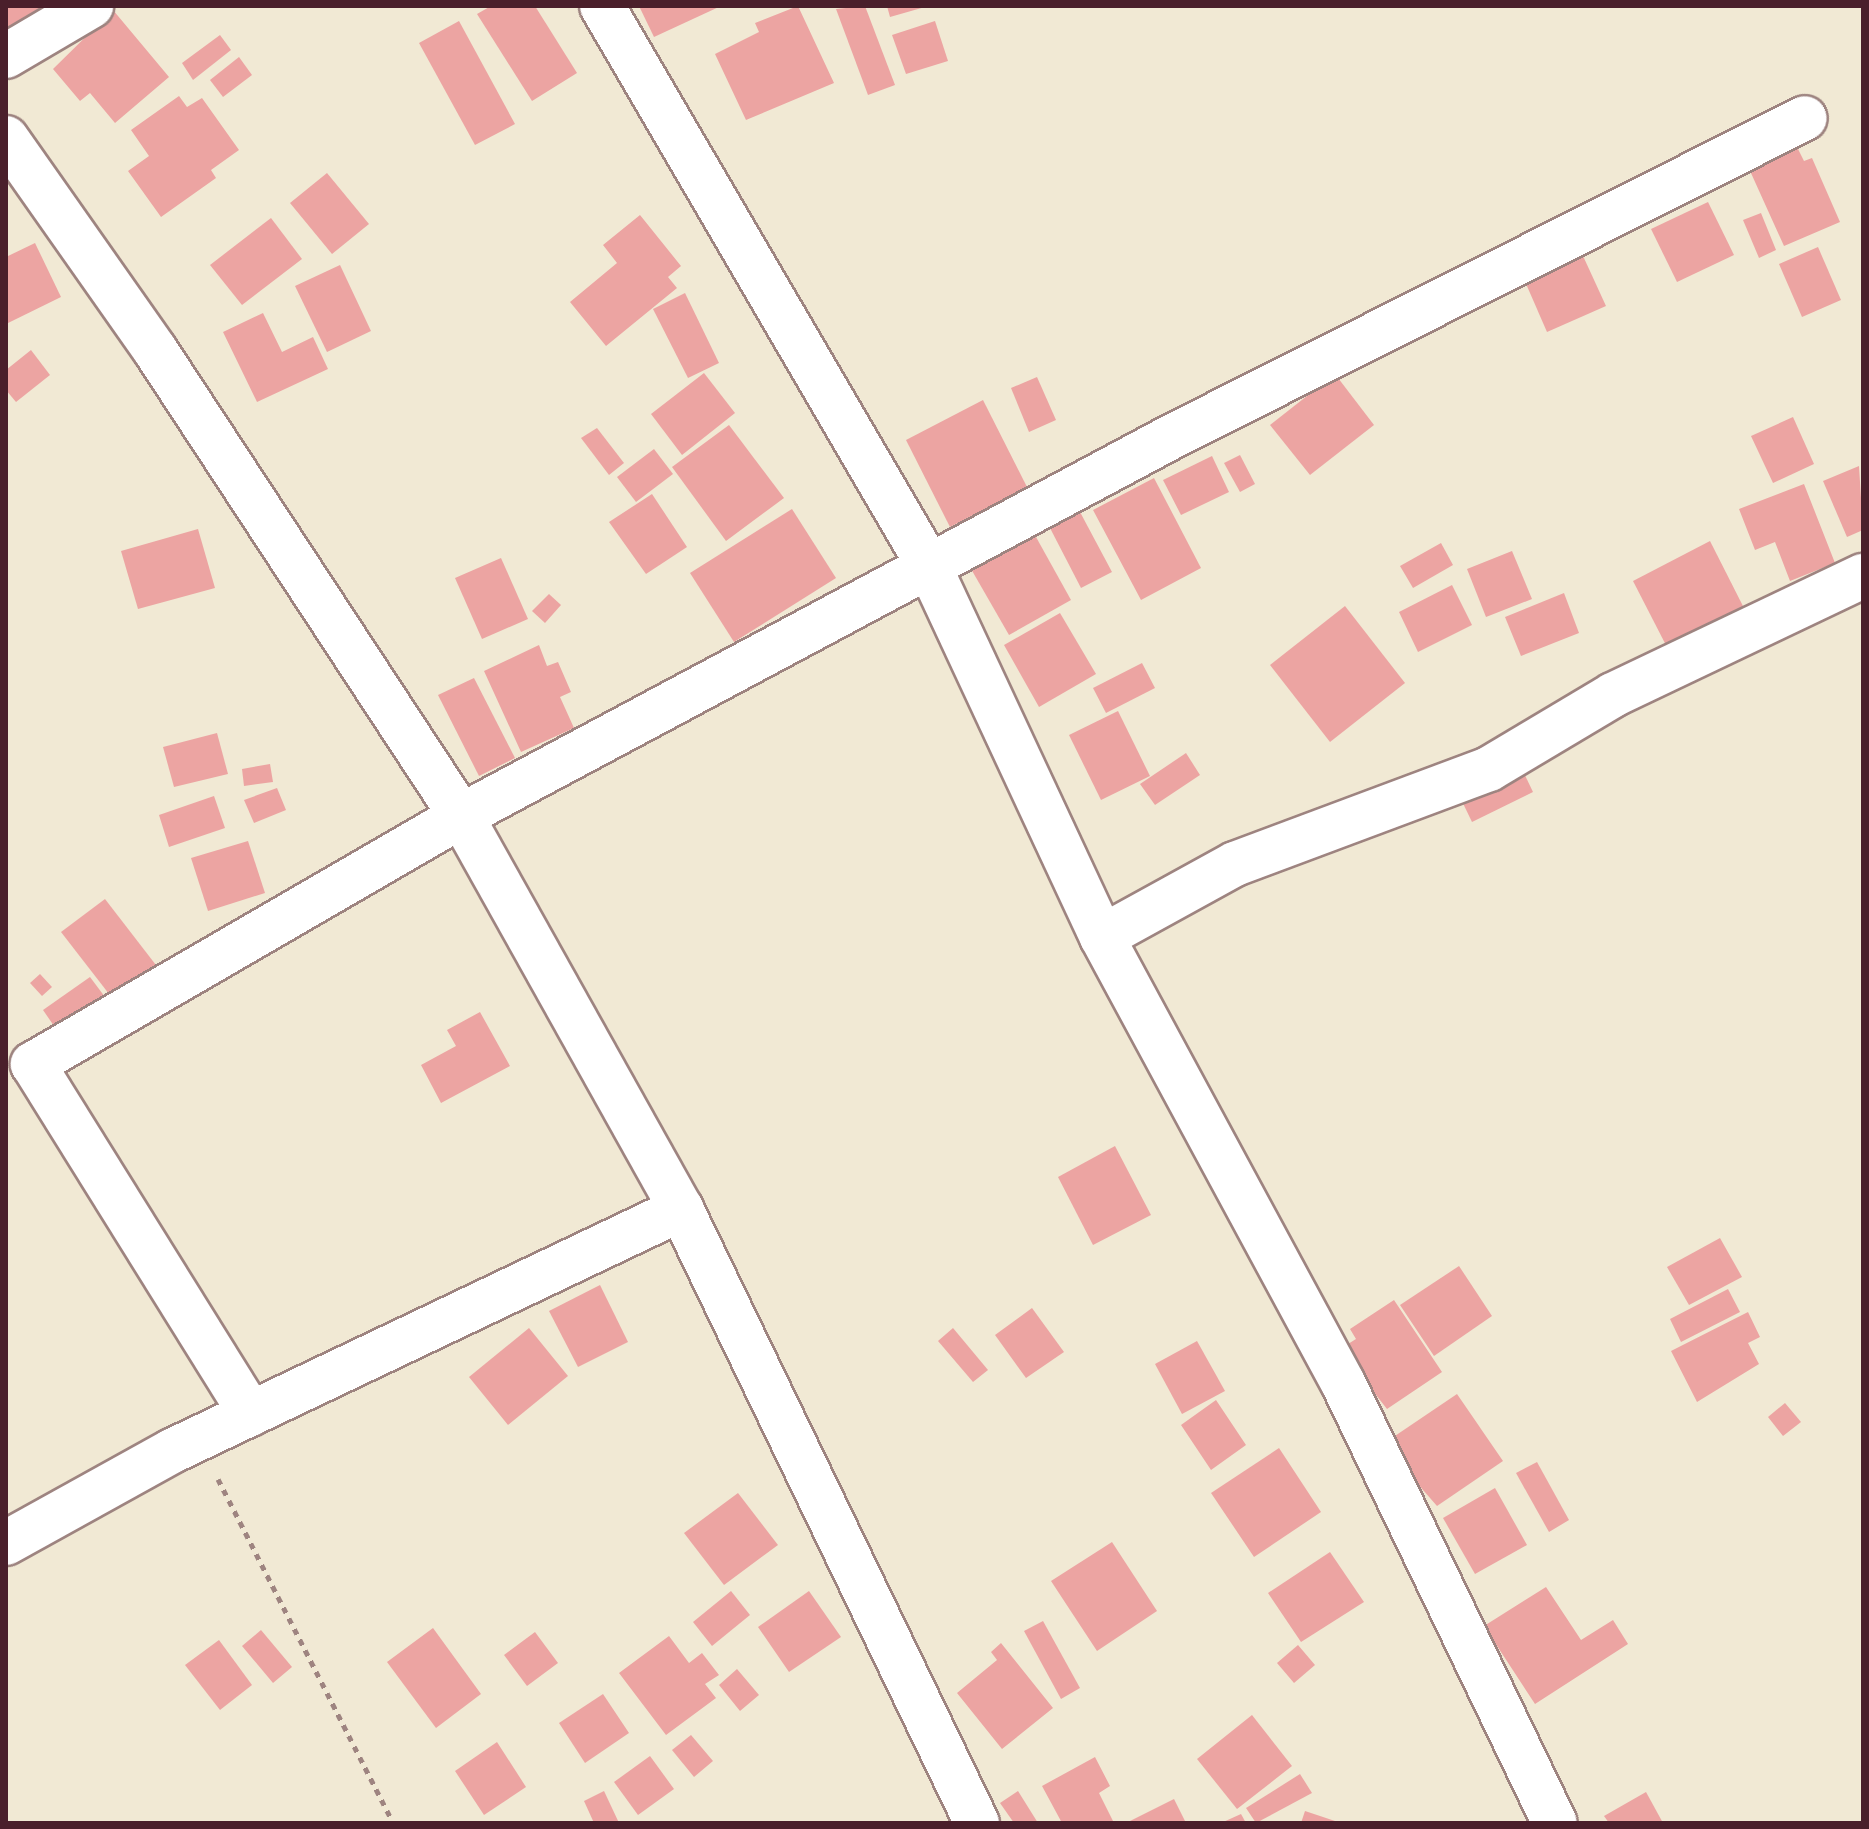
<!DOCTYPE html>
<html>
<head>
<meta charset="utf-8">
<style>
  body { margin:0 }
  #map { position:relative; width:1869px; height:1829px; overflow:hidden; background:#f1e9d4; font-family:"Patrick Hand",sans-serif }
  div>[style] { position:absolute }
  .building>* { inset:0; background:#eca4a2 }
  .path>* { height:5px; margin-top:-2.5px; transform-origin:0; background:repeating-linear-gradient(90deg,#9e8480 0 6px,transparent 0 12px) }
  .roads { filter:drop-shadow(2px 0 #9e8480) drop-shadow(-2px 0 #9e8480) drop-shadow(0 2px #9e8480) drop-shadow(0 -2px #9e8480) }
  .street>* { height:44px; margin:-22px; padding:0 22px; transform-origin:22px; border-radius:22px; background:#fff }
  span { translate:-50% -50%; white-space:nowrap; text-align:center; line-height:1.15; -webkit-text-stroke:8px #f6f6f2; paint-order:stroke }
  .frame { position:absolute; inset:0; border:8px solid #4a1f2b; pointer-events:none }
</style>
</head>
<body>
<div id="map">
  <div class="building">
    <div style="clip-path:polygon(6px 6px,40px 6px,47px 13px,18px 37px,6px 24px)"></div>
    <div style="clip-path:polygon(491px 6px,535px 6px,577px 73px,532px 101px,477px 14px)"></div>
    <div style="clip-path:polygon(639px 6px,721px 6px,654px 37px)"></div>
    <div style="clip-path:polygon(798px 6px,834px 83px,746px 120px,715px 54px,759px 32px,755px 23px)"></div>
    <div style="clip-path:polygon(865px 6px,895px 85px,868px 95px,836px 9px)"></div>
    <div style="clip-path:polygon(887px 6px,924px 6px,925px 7px,890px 17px)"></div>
    <div style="clip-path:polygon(113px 10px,169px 77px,115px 123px,90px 93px,80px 101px,53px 69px)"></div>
    <div style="clip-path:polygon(459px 21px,515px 124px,475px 145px,419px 43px)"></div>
    <div style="clip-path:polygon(935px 21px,948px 61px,906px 74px,892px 35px)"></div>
    <div style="clip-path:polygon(220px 35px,231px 50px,193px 80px,182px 63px)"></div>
    <div style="clip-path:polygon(239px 57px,252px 75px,223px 97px,210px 80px)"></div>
    <div style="clip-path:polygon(179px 96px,187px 107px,202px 98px,239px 150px,211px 170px,216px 178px,161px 217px,128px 171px,149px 156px,131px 130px)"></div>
    <div style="clip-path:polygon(1794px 141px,1804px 161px,1812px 158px,1840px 222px,1784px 246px,1746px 162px)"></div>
    <div style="clip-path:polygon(327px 173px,369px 224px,332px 254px,290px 203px)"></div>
    <div style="clip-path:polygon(1708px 202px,1734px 255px,1677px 282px,1651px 229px)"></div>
    <div style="clip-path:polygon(1761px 213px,1776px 250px,1759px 258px,1743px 220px)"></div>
    <div style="clip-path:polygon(640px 215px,681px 266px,668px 277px,677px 288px,606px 346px,570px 302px,617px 263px,603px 245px)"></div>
    <div style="clip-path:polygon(271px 218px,302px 259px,242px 305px,210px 265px)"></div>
    <div style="clip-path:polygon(35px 243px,61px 297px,6px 324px,6px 257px)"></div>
    <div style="clip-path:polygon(1578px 245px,1606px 306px,1547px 332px,1520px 270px)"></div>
    <div style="clip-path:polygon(1818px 247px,1841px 300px,1802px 317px,1779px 264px)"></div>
    <div style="clip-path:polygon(340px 265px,371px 331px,327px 352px,295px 286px)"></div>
    <div style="clip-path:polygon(685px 293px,719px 363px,688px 378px,653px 309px)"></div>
    <div style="clip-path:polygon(263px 313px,282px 352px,313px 337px,328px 369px,257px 402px,223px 332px)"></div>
    <div style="clip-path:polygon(31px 350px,50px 375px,16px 402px,6px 390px,6px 370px)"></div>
    <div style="clip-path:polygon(704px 373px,735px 413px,682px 455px,651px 414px)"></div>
    <div style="clip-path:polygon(1335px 374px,1374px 425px,1310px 475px,1270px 425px)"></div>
    <div style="clip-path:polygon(1037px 377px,1056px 420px,1029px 432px,1011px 388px)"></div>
    <div style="clip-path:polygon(983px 400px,1027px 487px,950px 527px,906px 440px)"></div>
    <div style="clip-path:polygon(1793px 417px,1814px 464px,1773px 483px,1751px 436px)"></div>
    <div style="clip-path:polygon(729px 425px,784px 498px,726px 541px,672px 467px)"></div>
    <div style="clip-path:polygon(597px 428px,624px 463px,609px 475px,581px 438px)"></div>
    <div style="clip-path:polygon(654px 449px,673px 474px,636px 502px,617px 477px)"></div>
    <div style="clip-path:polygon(1240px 455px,1255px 484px,1240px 492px,1224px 463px)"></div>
    <div style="clip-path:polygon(1212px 456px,1229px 492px,1181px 515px,1163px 480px)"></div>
    <div style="clip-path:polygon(1859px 466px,1863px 530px,1847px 537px,1823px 481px)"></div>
    <div style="clip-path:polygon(1154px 478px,1201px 568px,1141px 600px,1093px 510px)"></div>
    <div style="clip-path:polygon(1804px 484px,1835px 563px,1790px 581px,1775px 542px,1755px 550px,1739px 509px)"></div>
    <div style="clip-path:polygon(652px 494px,687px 547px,646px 574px,609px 522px)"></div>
    <div style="clip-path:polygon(792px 509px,836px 578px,734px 642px,690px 573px)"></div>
    <div style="clip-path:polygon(1080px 512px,1112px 572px,1081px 588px,1050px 528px)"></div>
    <div style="clip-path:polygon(1026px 519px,1071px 600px,1009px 635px,963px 555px)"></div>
    <div style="clip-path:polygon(198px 529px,215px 588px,138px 609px,121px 551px)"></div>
    <div style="clip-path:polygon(1710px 541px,1747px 614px,1670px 653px,1633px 581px)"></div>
    <div style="clip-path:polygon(1441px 543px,1453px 565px,1413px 588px,1400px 566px)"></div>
    <div style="clip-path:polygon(1512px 551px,1532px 599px,1486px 617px,1467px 569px)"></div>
    <div style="clip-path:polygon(501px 558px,528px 619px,482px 639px,455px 578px)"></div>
    <div style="clip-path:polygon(1452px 585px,1472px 625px,1418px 652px,1399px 612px)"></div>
    <div style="clip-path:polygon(1564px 593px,1579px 633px,1521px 656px,1505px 617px)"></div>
    <div style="clip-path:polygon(549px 594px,561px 605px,545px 623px,532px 611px)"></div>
    <div style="clip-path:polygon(1345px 606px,1405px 683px,1330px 742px,1270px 665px)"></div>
    <div style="clip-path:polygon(1060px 613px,1096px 674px,1039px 707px,1004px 645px)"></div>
    <div style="clip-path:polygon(539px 645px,547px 666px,558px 662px,571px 692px,560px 697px,574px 728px,521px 752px,484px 671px)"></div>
    <div style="clip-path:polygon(1142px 663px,1155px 688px,1106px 713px,1093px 688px)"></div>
    <div style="clip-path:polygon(474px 678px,515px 758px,479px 776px,438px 695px)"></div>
    <div style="clip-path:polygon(1118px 711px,1150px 776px,1101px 800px,1069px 735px)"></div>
    <div style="clip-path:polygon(217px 733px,228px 774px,174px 787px,163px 747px)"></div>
    <div style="clip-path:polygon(1186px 753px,1200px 775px,1155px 805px,1140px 784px)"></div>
    <div style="clip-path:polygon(270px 764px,273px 782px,244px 786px,242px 769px)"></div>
    <div style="clip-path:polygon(1520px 765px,1533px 792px,1472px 822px,1459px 795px)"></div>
    <div style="clip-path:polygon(277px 788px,286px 810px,254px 823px,244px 800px)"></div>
    <div style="clip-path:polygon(214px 796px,225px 828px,169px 847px,159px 815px)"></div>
    <div style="clip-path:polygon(248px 841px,265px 893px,208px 911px,191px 858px)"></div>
    <div style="clip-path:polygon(105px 899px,159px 969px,116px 1003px,61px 932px)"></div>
    <div style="clip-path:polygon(40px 974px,52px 987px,42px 996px,30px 983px)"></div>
    <div style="clip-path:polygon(90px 977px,111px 1005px,63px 1039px,43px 1010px)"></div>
    <div style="clip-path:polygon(480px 1012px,510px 1066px,441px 1103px,421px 1065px,456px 1046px,447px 1030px)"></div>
    <div style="clip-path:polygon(1115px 1146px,1151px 1215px,1093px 1245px,1058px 1177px)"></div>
    <div style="clip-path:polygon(1720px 1238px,1742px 1277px,1689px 1305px,1667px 1267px)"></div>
    <div style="clip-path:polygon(1459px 1266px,1492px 1316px,1434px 1356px,1400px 1305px)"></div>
    <div style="clip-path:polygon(600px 1285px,628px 1342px,578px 1367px,549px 1311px)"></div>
    <div style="clip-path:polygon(1728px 1289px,1740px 1312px,1681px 1342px,1670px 1319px)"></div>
    <div style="clip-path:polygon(1394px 1300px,1442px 1372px,1387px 1409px,1340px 1349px,1356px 1339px,1350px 1329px)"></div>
    <div style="clip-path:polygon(1032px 1308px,1064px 1352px,1026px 1378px,995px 1335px)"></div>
    <div style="clip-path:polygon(1748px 1312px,1760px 1337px,1748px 1343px,1759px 1364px,1697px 1402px,1671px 1351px)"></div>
    <div style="clip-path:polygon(529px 1328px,568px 1376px,508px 1425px,469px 1377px)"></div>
    <div style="clip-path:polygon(953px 1328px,988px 1370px,973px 1382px,938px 1341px)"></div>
    <div style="clip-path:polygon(1197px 1341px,1225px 1391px,1182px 1414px,1155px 1364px)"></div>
    <div style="clip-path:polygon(1457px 1394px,1503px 1461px,1437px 1506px,1383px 1444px)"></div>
    <div style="clip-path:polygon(1216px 1400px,1246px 1445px,1211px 1470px,1181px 1425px)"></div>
    <div style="clip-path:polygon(1785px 1403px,1801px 1422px,1783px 1436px,1768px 1417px)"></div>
    <div style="clip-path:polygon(1279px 1448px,1321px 1512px,1254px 1557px,1211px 1493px)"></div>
    <div style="clip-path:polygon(1537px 1462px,1569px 1520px,1549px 1532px,1516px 1473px)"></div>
    <div style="clip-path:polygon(1495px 1488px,1527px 1545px,1475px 1574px,1443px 1518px)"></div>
    <div style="clip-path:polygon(738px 1493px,778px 1545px,724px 1585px,684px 1533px)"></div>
    <div style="clip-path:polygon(1112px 1542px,1157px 1611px,1097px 1651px,1051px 1581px)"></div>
    <div style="clip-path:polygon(1330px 1552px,1364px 1602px,1301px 1642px,1268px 1593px)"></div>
    <div style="clip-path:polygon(1546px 1587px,1581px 1640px,1613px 1620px,1628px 1644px,1535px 1704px,1484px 1626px)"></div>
    <div style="clip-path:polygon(731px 1591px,750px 1615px,712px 1646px,693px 1622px)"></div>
    <div style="clip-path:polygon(809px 1591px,841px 1637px,789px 1672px,758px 1627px)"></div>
    <div style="clip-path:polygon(1043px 1621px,1080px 1688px,1061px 1699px,1024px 1631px)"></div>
    <div style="clip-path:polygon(433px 1628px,481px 1694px,436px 1728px,387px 1662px)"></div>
    <div style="clip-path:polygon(261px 1630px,292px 1667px,273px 1683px,242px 1646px)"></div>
    <div style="clip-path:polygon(535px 1632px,558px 1663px,527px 1686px,504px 1655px)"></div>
    <div style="clip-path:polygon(669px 1636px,689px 1663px,702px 1653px,719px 1675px,705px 1684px,716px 1698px,666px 1735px,619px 1673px)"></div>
    <div style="clip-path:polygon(219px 1640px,252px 1685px,220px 1710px,185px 1665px)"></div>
    <div style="clip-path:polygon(1001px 1643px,1053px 1708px,1002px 1749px,957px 1693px,997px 1660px,991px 1652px)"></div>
    <div style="clip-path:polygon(1298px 1645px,1315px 1665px,1294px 1683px,1277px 1663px)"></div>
    <div style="clip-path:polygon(737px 1669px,759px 1695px,740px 1711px,719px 1685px)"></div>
    <div style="clip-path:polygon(603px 1694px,629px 1733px,585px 1763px,559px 1723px)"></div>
    <div style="clip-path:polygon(1252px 1715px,1292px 1766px,1237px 1809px,1197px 1759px)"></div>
    <div style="clip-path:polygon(691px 1735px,713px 1761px,694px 1777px,672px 1750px)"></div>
    <div style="clip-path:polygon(497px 1742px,526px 1787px,484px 1815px,455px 1771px)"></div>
    <div style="clip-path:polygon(650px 1756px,674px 1789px,638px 1815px,614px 1782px)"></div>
    <div style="clip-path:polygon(1095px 1757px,1110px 1786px,1099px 1793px,1114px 1823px,1062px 1823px,1042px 1786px)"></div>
    <div style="clip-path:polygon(1300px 1774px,1312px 1793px,1256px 1823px,1246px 1808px)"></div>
    <div style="clip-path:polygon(604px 1791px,619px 1823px,594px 1823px,584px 1801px)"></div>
    <div style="clip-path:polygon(1018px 1791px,1038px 1823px,1014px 1823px,1000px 1803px)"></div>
    <div style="clip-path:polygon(1646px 1792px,1663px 1823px,1609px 1823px,1604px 1816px)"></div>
    <div style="clip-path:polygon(1174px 1799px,1186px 1823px,1126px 1823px)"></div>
    <div style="clip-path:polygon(1305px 1811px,1338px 1822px,1338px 1823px,1301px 1823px)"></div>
    <div style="clip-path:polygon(1241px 1814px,1246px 1823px,1221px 1823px)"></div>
  </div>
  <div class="path">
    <div style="left:218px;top:1479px;width:386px;rotate:63deg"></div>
  </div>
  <div class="roads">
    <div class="street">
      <div style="left:602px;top:6px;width:648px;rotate:59.72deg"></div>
      <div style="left:929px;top:566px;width:409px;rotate:65deg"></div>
      <div style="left:1102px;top:937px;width:507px;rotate:61.62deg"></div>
      <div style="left:1343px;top:1383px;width:488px;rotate:64.3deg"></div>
      <div style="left:6px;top:56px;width:99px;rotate:-30.5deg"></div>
      <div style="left:6px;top:138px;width:259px;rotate:54.9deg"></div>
      <div style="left:155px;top:350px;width:557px;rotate:56.71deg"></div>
      <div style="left:461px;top:816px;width:495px;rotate:149.9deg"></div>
      <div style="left:33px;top:1064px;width:412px;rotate:58.1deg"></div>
      <div style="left:1102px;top:937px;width:152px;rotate:-28.8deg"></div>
      <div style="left:1235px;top:864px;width:271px;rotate:-20.5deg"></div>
      <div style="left:1489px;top:769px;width:144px;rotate:-30.8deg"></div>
      <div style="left:1613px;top:695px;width:277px;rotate:-25.5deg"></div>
      <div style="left:6px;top:1543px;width:190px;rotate:-29deg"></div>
      <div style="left:172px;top:1451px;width:564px;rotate:-25.43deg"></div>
      <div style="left:977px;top:1823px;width:682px;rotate:-115.74deg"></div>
      <div style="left:681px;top:1209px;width:450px;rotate:-119.2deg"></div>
      <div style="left:461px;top:816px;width:807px;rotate:-28.09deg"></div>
      <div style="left:1173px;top:436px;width:707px;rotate:-26.71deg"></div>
    </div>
  </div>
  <div class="frame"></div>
</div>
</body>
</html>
